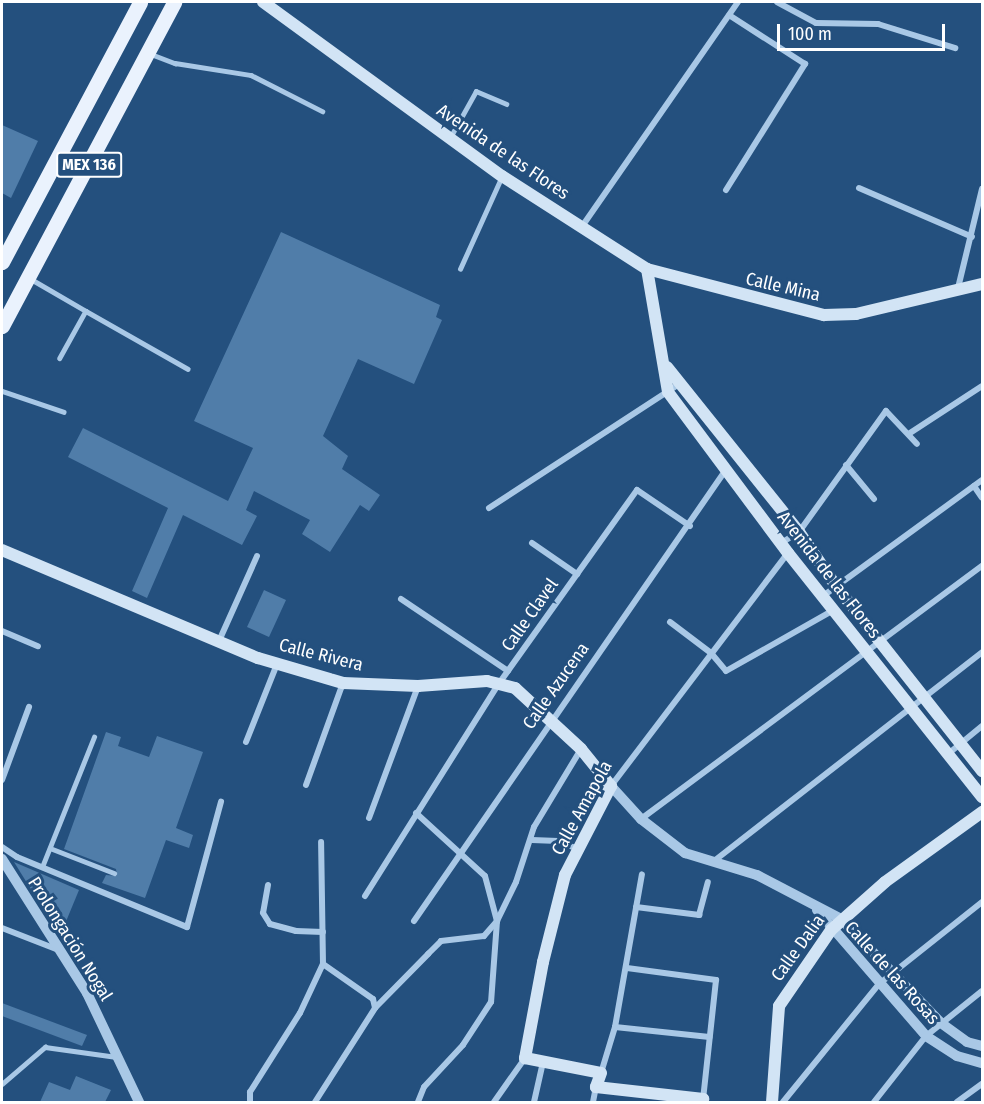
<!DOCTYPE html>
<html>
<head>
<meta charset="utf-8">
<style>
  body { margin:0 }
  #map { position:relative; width:984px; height:1104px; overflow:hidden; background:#24507e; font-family:"Fira Sans Condensed",sans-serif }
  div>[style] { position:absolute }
  .building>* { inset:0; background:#507da9 }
  .service>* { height:4.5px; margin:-2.25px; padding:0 2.25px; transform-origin:2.25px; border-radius:2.25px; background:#a9c8e6 }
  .minor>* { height:6px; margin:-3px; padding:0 3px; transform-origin:3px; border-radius:3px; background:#a9c8e6 }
  .tertiary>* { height:10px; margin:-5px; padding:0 5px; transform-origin:5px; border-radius:5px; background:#a9c8e6 }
  .secondary>* { height:12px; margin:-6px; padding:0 6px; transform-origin:6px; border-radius:6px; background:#d2e4f5 }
  .primary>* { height:15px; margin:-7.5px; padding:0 7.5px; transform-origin:7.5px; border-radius:7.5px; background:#eaf2fd }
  span { translate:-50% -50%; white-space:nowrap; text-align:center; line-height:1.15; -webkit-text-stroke:6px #24507e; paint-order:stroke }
  .shield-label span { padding:2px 4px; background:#24507e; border:2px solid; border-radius:4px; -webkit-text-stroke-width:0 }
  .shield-label { font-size:16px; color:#fff; font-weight:700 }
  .street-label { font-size:18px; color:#fff }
  .frame { position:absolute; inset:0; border:3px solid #fff; pointer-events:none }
  .scale { position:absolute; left:777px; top:24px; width:168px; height:27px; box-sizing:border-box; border:3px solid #fff; border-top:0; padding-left:8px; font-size:18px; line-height:21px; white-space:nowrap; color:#fff; -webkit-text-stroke:4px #24507e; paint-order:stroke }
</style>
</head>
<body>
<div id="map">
  <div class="building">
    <div style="clip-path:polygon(2px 125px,38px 141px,11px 198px,2px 193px)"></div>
    <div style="clip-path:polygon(281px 232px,440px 305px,436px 317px,442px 320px,414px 384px,358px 359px,323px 436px,348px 456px,342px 469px,380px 495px,369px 511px,360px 505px,330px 552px,302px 534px,310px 520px,254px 491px,246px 510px,257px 516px,242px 545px,183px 515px,147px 598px,132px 591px,168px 508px,68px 457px,83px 428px,228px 501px,253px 448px,194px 421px)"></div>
    <div style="clip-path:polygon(264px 590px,286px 600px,269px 637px,247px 627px)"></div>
    <div style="clip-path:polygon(106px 732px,121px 737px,118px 746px,149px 757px,157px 736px,203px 752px,176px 828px,193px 835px,189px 848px,166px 840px,145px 898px,102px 883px,106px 875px,117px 876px,116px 869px,64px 849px)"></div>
    <div style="clip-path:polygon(14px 862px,79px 890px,60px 936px)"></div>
    <div style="clip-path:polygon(2px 1003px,87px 1035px,82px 1046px,2px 1016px)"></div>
    <div style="clip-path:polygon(76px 1076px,111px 1090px,105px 1102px,40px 1102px,49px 1082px,70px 1090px)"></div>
  </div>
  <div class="service">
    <div style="left:151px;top:54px;width:26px;rotate:21deg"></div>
    <div style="left:175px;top:63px;width:77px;rotate:9deg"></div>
    <div style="left:251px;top:75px;width:80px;rotate:26.9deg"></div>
    <div style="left:451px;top:136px;width:51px;rotate:-60.9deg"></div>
    <div style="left:476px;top:91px;width:33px;rotate:23deg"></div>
    <div style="left:460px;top:269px;width:102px;rotate:-65.7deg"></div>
    <div style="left:31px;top:279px;width:64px;rotate:30.2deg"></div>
    <div style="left:86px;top:311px;width:54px;rotate:119deg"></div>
    <div style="left:86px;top:311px;width:117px;rotate:29.6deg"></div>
    <div style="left:2px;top:391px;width:65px;rotate:18.7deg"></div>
    <div style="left:50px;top:848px;width:69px;rotate:21.3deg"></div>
    <div style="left:42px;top:867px;width:140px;rotate:-68.2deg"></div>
    <div style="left:2px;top:1084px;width:57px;rotate:-40.7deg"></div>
    <div style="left:45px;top:1047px;width:72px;rotate:8deg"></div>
  </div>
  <div class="minor">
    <div style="left:777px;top:2px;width:44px;rotate:28.3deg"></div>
    <div style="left:816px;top:23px;width:62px;rotate:0.9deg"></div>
    <div style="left:878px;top:24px;width:81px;rotate:17.3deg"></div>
    <div style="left:859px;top:188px;width:123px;rotate:23.4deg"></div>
    <div style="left:726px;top:190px;width:149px;rotate:-57.9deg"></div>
    <div style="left:805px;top:64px;width:90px;rotate:-147.2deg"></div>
    <div style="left:583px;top:225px;width:272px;rotate:-55.2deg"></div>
    <div style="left:958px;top:288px;width:102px;rotate:-76.4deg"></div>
    <div style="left:910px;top:433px;width:86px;rotate:-33.1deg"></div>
    <div style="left:846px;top:465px;width:44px;rotate:50.5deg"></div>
    <div style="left:974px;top:486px;width:14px;rotate:56deg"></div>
    <div style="left:489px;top:508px;width:227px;rotate:-33.1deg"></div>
    <div style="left:532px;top:543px;width:55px;rotate:34.6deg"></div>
    <div style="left:781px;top:543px;width:21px;rotate:-31deg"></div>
    <div style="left:799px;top:532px;width:149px;rotate:-54.3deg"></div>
    <div style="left:886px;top:411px;width:45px;rotate:46.8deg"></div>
    <div style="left:823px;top:596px;width:197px;rotate:-36.1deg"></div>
    <div style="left:401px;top:599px;width:129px;rotate:33.9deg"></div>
    <div style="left:670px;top:622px;width:51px;rotate:37.1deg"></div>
    <div style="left:711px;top:653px;width:23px;rotate:50deg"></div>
    <div style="left:726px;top:671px;width:124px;rotate:-29.5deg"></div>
    <div style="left:2px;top:631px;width:39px;rotate:23deg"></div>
    <div style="left:219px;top:641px;width:93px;rotate:-65.9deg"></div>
    <div style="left:246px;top:742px;width:84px;rotate:-68.3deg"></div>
    <div style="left:948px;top:754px;width:44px;rotate:-39.5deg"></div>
    <div style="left:2px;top:780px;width:78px;rotate:-69.7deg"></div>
    <div style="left:306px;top:785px;width:109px;rotate:-70.1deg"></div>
    <div style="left:611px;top:786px;width:293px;rotate:-52.8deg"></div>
    <div style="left:416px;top:813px;width:93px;rotate:42.4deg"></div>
    <div style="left:485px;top:876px;width:47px;rotate:75.1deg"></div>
    <div style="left:497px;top:921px;width:81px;rotate:94.2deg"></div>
    <div style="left:491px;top:1002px;width:51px;rotate:123.1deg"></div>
    <div style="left:463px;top:1045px;width:57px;rotate:132.9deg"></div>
    <div style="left:424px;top:1087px;width:16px;rotate:112deg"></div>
    <div style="left:369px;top:818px;width:141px;rotate:-69.6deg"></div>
    <div style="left:641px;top:819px;width:425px;rotate:-36.6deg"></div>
    <div style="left:532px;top:840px;width:26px;rotate:2deg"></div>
    <div style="left:558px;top:841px;width:22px;rotate:22deg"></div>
    <div style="left:2px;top:847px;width:18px;rotate:34deg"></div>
    <div style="left:17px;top:857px;width:184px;rotate:22.4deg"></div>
    <div style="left:187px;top:927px;width:130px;rotate:-74.8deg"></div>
    <div style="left:714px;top:861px;width:340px;rotate:-37.9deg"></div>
    <div style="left:268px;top:885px;width:28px;rotate:100deg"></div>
    <div style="left:263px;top:913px;width:13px;rotate:58deg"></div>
    <div style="left:270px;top:924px;width:27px;rotate:15deg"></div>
    <div style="left:296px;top:931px;width:27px;rotate:2deg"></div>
    <div style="left:365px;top:896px;width:253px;rotate:-57.8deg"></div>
    <div style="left:500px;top:682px;width:236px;rotate:-54.5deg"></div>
    <div style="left:637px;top:490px;width:64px;rotate:34.2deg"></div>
    <div style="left:636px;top:907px;width:64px;rotate:7.2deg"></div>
    <div style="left:699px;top:915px;width:34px;rotate:-75deg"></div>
    <div style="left:414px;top:921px;width:547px;rotate:-55.35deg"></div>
    <div style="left:2px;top:928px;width:58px;rotate:21.3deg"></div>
    <div style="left:323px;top:964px;width:61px;rotate:35deg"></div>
    <div style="left:373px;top:999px;width:9px;rotate:77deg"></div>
    <div style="left:627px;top:968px;width:90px;rotate:7.7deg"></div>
    <div style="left:716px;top:980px;width:120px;rotate:96.2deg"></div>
    <div style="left:615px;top:1027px;width:95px;rotate:6.1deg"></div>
    <div style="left:601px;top:1073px;width:48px;rotate:-73.1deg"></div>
    <div style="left:615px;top:1027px;width:155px;rotate:-80deg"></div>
    <div style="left:250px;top:1102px;width:10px;rotate:-90deg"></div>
    <div style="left:250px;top:1092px;width:93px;rotate:-57.7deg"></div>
    <div style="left:300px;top:1013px;width:54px;rotate:-64.9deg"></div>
    <div style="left:323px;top:964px;width:122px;rotate:-90.9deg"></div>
    <div style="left:315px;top:1102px;width:112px;rotate:-57.4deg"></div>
    <div style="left:375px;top:1008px;width:76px;rotate:-45.5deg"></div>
    <div style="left:428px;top:954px;width:18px;rotate:-45deg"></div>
    <div style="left:441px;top:941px;width:43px;rotate:-6.6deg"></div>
    <div style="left:484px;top:936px;width:20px;rotate:-49deg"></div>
    <div style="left:497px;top:921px;width:43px;rotate:-64deg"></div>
    <div style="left:516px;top:882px;width:58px;rotate:-71.9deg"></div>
    <div style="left:534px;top:827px;width:91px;rotate:-58.9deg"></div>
    <div style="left:494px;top:1102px;width:54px;rotate:-54.8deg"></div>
    <div style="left:534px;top:1102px;width:41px;rotate:-77.3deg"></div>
    <div style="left:593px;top:1102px;width:15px;rotate:-79deg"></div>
    <div style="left:783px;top:1102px;width:152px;rotate:-50.9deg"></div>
    <div style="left:879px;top:984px;width:132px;rotate:-38.5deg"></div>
    <div style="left:874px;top:1102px;width:84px;rotate:-51.8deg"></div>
    <div style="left:926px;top:1036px;width:72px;rotate:-38.8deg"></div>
    <div style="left:957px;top:1102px;width:31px;rotate:-36deg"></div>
  </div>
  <div class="tertiary">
    <div style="left:611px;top:786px;width:45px;rotate:47.7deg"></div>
    <div style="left:641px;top:819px;width:56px;rotate:37.7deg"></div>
    <div style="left:685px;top:853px;width:75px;rotate:17deg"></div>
    <div style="left:757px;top:875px;width:95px;rotate:27.6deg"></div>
    <div style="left:841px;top:919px;width:144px;rotate:46.1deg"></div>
    <div style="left:941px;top:1023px;width:32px;rotate:36deg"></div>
    <div style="left:967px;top:1042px;width:16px;rotate:15deg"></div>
    <div style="left:2px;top:859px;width:159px;rotate:57.6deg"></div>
    <div style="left:87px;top:993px;width:121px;rotate:64.5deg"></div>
    <div style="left:817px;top:910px;width:167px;rotate:49.1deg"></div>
    <div style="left:926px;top:1036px;width:37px;rotate:33deg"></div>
    <div style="left:957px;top:1056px;width:26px;rotate:16deg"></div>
  </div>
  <div class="secondary">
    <div style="left:263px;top:2px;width:296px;rotate:36.1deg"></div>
    <div style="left:502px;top:176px;width:172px;rotate:32.7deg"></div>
    <div style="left:647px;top:269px;width:183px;rotate:14.6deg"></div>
    <div style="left:824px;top:315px;width:32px;rotate:-2deg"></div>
    <div style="left:856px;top:314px;width:130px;rotate:-13.4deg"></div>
    <div style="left:647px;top:269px;width:125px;rotate:80.3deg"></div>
    <div style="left:668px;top:392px;width:201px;rotate:53.3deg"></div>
    <div style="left:788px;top:553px;width:312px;rotate:51.5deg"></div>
    <div style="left:667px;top:367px;width:211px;rotate:51.3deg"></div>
    <div style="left:799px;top:532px;width:65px;rotate:55.6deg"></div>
    <div style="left:836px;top:586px;width:236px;rotate:51.7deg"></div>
    <div style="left:2px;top:550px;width:278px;rotate:22.9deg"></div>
    <div style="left:258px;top:658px;width:89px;rotate:16.4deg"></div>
    <div style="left:343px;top:683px;width:75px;rotate:2.3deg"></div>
    <div style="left:418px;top:686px;width:69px;rotate:-4.1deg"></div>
    <div style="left:487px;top:681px;width:29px;rotate:14deg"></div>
    <div style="left:515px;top:688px;width:90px;rotate:42.7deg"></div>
    <div style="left:581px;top:749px;width:48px;rotate:51deg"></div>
    <div style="left:611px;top:786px;width:100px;rotate:117.3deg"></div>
    <div style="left:565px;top:875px;width:90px;rotate:104.2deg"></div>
    <div style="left:543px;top:962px;width:98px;rotate:100.6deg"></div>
    <div style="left:525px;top:1058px;width:77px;rotate:11.2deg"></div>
    <div style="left:601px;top:1073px;width:15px;rotate:110deg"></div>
    <div style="left:596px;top:1087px;width:108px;rotate:6.4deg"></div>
    <div style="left:703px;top:1099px;width:3px;rotate:90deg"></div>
    <div style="left:772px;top:1102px;width:96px;rotate:-85.8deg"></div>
    <div style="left:779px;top:1006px;width:92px;rotate:-55.6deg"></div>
    <div style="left:831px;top:930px;width:72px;rotate:-41.6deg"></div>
    <div style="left:885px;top:882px;width:120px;rotate:-35.8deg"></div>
  </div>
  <div class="primary">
    <div style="left:2px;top:262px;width:294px;rotate:-62deg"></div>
    <div style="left:2px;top:326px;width:367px;rotate:-62deg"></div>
  </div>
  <div class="shield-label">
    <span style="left:89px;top:165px">MEX 136</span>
  </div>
  <div class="street-label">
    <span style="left:503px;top:152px;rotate:34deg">Avenida de las Flores</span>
    <span style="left:783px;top:287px;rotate:13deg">Calle Mina</span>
    <span style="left:829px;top:575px;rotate:52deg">Avenida de las Flores</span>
    <span style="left:530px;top:615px;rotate:-55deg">Calle Clavel</span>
    <span style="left:321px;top:655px;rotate:14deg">Calle Rivera</span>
    <span style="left:556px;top:686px;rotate:-55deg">Calle Azucena</span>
    <span style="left:582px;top:808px;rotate:-61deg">Calle Amapola</span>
    <span style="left:70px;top:939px;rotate:58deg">Prolongación Nogal</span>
    <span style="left:798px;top:948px;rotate:-54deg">Calle Dalia</span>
    <span style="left:892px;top:973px;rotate:48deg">Calle de las Rosas</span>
  </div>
  <div class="frame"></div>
  <div class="scale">100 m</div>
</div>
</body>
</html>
